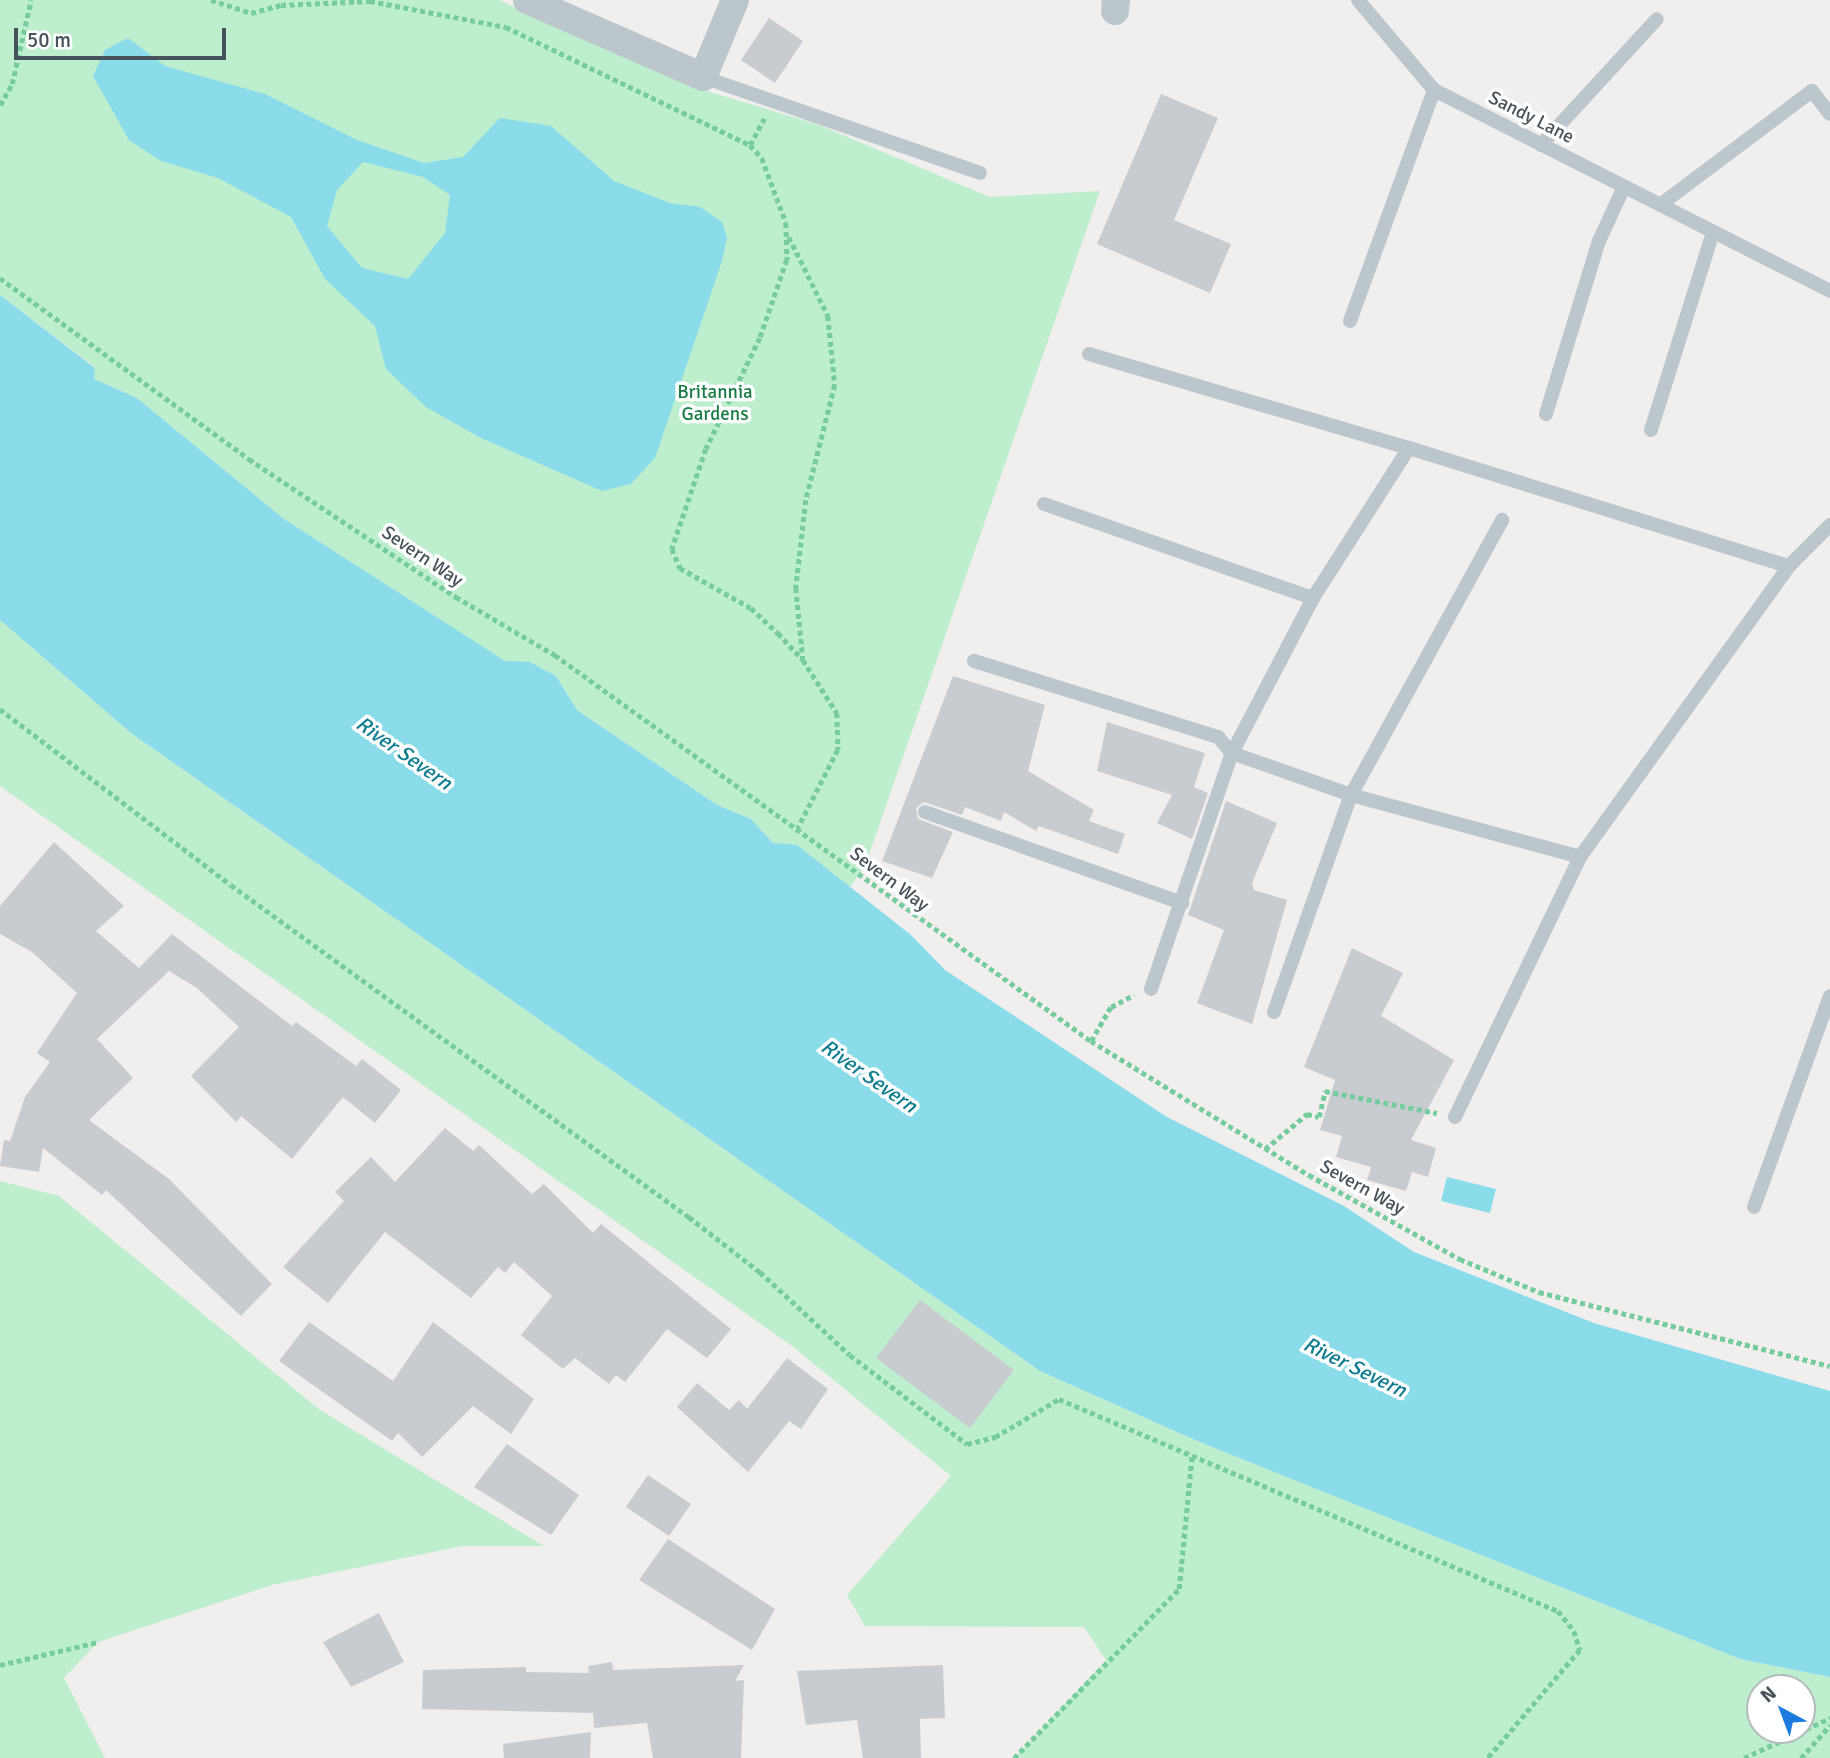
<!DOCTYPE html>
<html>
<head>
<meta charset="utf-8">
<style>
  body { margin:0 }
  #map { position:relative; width:1830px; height:1758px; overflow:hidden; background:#f1eeee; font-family:Signika,sans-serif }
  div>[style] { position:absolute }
  .green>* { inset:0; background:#bdeecd }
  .water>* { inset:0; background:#8adceb }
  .building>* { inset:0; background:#c8ccd1 }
  .path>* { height:4.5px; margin-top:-2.25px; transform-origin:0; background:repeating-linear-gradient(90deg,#75cc9c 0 5px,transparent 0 8.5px) }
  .service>* { height:14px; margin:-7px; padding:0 7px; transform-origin:7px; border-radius:7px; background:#bcc6cd }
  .minor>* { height:28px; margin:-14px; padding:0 14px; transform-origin:14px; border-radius:14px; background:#bcc6cd }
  span { translate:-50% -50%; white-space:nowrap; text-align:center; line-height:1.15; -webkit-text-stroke:7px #fff; paint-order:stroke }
  .street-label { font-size:19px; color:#46535b }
  .park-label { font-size:19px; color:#187c44 }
  .water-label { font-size:21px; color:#0e7d90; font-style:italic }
  .north { position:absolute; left:1746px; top:1674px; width:70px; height:70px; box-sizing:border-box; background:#fff; border:2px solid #b5babd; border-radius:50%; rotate:319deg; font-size:19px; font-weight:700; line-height:28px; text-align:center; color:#46535b }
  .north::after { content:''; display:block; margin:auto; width:24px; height:32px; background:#1b7bde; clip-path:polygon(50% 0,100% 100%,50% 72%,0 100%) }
  .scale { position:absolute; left:14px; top:28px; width:212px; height:32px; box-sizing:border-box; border:4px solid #46535b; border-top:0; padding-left:9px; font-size:21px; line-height:24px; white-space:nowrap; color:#46535b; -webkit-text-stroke:5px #fff; paint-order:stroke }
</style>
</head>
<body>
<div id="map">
  <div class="green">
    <div style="clip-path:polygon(0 0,499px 0,690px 86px,819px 125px,990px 197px,1100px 191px,865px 866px,850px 887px,797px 846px,773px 843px,751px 819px,717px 805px,577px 710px,556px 676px,530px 662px,505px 662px,284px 519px,137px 398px,94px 379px,95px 367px,0 295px)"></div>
    <div style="clip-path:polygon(evenodd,0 620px,131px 733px,1040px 1371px,1195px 1440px,1740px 1659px,1830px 1677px,1830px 1758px,1014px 1758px,1106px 1660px,1084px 1627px,865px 1626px,847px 1595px,951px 1476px,792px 1346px,0 786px,0 620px,1760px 1688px,1802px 1688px,1802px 1730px,1760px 1730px,1760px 1688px)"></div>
    <div style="clip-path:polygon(0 1181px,59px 1196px,320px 1410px,544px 1546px,462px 1546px,272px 1585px,98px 1642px,64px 1678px,105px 1758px,0 1758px)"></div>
  </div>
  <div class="water">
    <div style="clip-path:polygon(evenodd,128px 38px,165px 66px,265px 94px,357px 140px,424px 163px,463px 157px,500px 118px,551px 126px,614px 181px,670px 203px,700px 207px,722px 222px,727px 238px,721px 264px,655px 458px,631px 484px,602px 491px,481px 438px,426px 407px,386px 369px,375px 326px,325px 279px,291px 217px,218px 178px,161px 161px,129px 140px,93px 76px,105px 50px,128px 38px,363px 162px,423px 177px,450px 195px,445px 233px,408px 279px,362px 268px,327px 226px,337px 190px,363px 162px)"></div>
    <div style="clip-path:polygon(0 295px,95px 368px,94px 379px,137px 398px,284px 519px,505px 661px,530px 662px,556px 676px,577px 710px,717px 805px,751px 819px,773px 843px,797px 845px,911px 935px,945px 970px,1167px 1117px,1344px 1206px,1414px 1252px,1594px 1323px,1830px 1391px,1830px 1677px,1740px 1659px,1195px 1440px,1040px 1371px,131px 733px,0 620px)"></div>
    <div style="clip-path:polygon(1447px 1177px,1496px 1189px,1490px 1213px,1441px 1201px)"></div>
  </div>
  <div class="building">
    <div style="clip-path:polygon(769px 18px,803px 41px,775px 83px,741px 60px)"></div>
    <div style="clip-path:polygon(1161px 94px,1218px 118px,1174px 220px,1231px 244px,1210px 293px,1097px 244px)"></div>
    <div style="clip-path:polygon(953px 676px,1045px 705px,1028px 771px,1094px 810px,1089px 821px,1125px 834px,1118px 854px,1039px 826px,1036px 831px,1004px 812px,1001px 821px,965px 807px,962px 815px,924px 802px,916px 808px,918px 819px,953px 832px,932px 878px,882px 861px)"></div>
    <div style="clip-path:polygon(1107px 722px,1205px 753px,1194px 787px,1208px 793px,1192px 839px,1157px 823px,1172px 795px,1097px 771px)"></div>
    <div style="clip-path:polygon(1226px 801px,1277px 823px,1252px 883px,1254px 890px,1287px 900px,1252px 1024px,1197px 1003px,1224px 930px,1188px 915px)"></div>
    <div style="clip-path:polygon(54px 842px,124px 906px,96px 931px,139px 968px,172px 934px,292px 1026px,296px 1022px,356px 1066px,362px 1059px,401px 1090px,375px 1123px,343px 1097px,292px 1159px,241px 1116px,236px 1122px,191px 1076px,239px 1027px,197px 988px,169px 971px,97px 1039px,133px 1078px,89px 1120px,169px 1179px,272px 1284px,241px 1316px,106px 1190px,102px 1195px,43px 1148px,39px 1172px,0 1166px,4px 1140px,10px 1141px,25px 1097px,50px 1062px,37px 1053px,77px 993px,32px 952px,0 934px,0 906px)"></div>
    <div style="clip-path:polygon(1352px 948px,1403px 973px,1381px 1016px,1454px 1060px,1411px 1140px,1436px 1148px,1428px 1177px,1412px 1172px,1406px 1191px,1367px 1180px,1371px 1167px,1336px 1157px,1342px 1136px,1320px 1130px,1335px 1080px,1304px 1067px)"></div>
    <div style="clip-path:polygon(445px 1128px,473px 1151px,479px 1145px,532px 1194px,544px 1184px,593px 1233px,601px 1224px,731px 1329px,707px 1358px,667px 1329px,625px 1382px,616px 1375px,609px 1384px,575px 1358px,563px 1369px,521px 1335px,552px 1296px,514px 1262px,505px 1273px,498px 1267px,471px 1298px,385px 1232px,328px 1303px,283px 1267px,344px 1201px,335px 1192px,371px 1157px,395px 1182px)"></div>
    <div style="clip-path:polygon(920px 1300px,1014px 1370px,970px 1428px,876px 1358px)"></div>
    <div style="clip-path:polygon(309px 1322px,393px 1381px,433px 1322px,534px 1399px,511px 1434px,473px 1406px,422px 1457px,398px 1433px,392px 1441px,279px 1361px)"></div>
    <div style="clip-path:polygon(787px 1358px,828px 1389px,801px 1429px,789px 1421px,748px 1472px,677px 1407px,697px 1383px,729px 1410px,739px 1400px,747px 1409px)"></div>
    <div style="clip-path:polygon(507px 1444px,579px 1495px,551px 1535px,474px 1487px)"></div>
    <div style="clip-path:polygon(648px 1475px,691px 1504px,669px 1536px,626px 1507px)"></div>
    <div style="clip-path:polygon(668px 1539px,775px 1609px,752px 1650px,639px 1580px)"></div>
    <div style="clip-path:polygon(379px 1613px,404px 1662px,351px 1687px,323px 1642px)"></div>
    <div style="clip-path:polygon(612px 1662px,613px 1670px,744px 1665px,735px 1681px,744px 1680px,741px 1758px,653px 1758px,647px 1723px,594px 1728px,593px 1713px,422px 1709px,423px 1670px,526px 1667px,526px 1672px,589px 1673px,588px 1666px)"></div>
    <div style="clip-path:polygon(943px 1665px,945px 1718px,920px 1719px,921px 1758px,863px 1758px,857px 1720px,806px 1725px,797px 1671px)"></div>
    <div style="clip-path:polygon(591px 1732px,590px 1758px,504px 1758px,503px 1744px)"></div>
  </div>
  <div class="path">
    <div style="left:211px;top:0;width:42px;rotate:18deg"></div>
    <div style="left:251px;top:13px;width:31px;rotate:-15deg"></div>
    <div style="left:281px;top:5px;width:89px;rotate:-2.6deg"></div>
    <div style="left:370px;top:1px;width:138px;rotate:10.8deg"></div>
    <div style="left:506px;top:27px;width:271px;rotate:25.8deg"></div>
    <div style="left:750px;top:145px;width:18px;rotate:47deg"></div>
    <div style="left:762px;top:158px;width:69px;rotate:69.7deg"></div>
    <div style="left:786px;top:223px;width:37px;rotate:88deg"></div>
    <div style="left:787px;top:260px;width:83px;rotate:109.1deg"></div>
    <div style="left:760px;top:338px;width:123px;rotate:115.9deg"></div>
    <div style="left:706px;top:449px;width:106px;rotate:108.8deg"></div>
    <div style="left:672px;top:549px;width:21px;rotate:67deg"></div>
    <div style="left:680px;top:568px;width:81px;rotate:29.4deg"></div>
    <div style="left:751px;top:608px;width:37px;rotate:43deg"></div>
    <div style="left:778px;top:633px;width:37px;rotate:47deg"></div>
    <div style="left:803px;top:660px;width:63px;rotate:57.3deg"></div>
    <div style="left:837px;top:713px;width:37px;rotate:88deg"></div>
    <div style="left:838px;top:750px;width:88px;rotate:117.1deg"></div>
    <div style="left:0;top:105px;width:24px;rotate:-60deg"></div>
    <div style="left:12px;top:84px;width:86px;rotate:-77.3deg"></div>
    <div style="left:750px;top:145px;width:30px;rotate:-62deg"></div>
    <div style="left:789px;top:237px;width:88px;rotate:63.7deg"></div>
    <div style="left:828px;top:316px;width:69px;rotate:84.2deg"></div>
    <div style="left:835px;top:385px;width:119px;rotate:104.2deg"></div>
    <div style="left:806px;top:500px;width:89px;rotate:96.5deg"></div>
    <div style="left:796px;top:588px;width:71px;rotate:84.4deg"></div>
    <div style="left:0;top:278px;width:308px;rotate:36deg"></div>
    <div style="left:249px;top:459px;width:249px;rotate:33.7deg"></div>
    <div style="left:456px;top:597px;width:115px;rotate:30.4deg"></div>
    <div style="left:555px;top:655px;width:661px;rotate:35.76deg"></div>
    <div style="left:1091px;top:1041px;width:256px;rotate:31.6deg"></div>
    <div style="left:1309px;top:1175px;width:173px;rotate:29.1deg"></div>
    <div style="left:1460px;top:1259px;width:86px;rotate:22.7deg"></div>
    <div style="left:1539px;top:1292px;width:300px;rotate:14.3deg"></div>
    <div style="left:0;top:709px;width:290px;rotate:37.3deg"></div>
    <div style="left:231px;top:885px;width:566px;rotate:35.94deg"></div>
    <div style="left:689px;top:1217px;width:90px;rotate:37.8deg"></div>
    <div style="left:760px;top:1272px;width:122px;rotate:42.7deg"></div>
    <div style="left:850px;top:1355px;width:147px;rotate:37.3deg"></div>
    <div style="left:967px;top:1444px;width:29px;rotate:-14deg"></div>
    <div style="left:995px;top:1437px;width:74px;rotate:-30.7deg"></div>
    <div style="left:1059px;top:1399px;width:542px;rotate:23.02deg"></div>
    <div style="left:1558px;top:1611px;width:26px;rotate:51deg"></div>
    <div style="left:1574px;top:1631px;width:20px;rotate:72deg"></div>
    <div style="left:1580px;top:1650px;width:142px;rotate:130.4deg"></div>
    <div style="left:1091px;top:1041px;width:39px;rotate:-60deg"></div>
    <div style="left:1111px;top:1007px;width:26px;rotate:-28deg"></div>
    <div style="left:1265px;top:1149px;width:55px;rotate:-39.8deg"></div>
    <div style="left:1307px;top:1114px;width:12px;rotate:14deg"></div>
    <div style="left:1319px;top:1117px;width:27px;rotate:-77deg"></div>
    <div style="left:1325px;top:1091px;width:114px;rotate:11.1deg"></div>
    <div style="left:0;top:1665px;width:101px;rotate:-13.2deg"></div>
    <div style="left:1014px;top:1758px;width:236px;rotate:-45.7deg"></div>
    <div style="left:1179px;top:1589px;width:136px;rotate:-84.5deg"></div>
    <div style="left:1744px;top:1758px;width:95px;rotate:-24.9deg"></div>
    <div style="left:1801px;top:1758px;width:44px;rotate:-48.7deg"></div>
  </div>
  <div class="service">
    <div style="left:1358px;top:0;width:118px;rotate:49.8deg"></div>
    <div style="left:703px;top:77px;width:293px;rotate:19.1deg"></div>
    <div style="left:1541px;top:145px;width:171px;rotate:-47.4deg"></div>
    <div style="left:1660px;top:205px;width:190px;rotate:-36.9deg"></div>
    <div style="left:1812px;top:91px;width:29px;rotate:52deg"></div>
    <div style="left:1350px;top:321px;width:246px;rotate:-70deg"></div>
    <div style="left:1434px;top:90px;width:444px;rotate:26.9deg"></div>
    <div style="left:1089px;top:354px;width:334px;rotate:16.4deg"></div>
    <div style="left:1546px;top:414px;width:181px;rotate:-73deg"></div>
    <div style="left:1599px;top:241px;width:60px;rotate:-65.2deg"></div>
    <div style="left:1651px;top:430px;width:207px;rotate:-72.6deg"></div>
    <div style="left:1044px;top:504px;width:285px;rotate:19.3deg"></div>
    <div style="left:974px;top:661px;width:256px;rotate:17.3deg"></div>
    <div style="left:1218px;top:737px;width:21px;rotate:49deg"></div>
    <div style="left:1232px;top:753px;width:175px;rotate:-62.4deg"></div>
    <div style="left:1313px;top:598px;width:178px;rotate:-57.4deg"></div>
    <div style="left:1409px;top:448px;width:398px;rotate:17.3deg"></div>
    <div style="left:925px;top:812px;width:273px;rotate:19.5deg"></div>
    <div style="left:1151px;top:989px;width:250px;rotate:-71.1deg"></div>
    <div style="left:1232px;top:753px;width:126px;rotate:19.4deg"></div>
    <div style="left:1351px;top:795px;width:237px;rotate:15.1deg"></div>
    <div style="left:1580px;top:857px;width:358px;rotate:-54.3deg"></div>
    <div style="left:1789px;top:566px;width:58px;rotate:-45deg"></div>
    <div style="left:1274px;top:1012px;width:230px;rotate:-70.5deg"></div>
    <div style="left:1351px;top:795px;width:314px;rotate:-61.2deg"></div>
    <div style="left:1455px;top:1117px;width:288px;rotate:-64.3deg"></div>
    <div style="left:1754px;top:1207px;width:224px;rotate:-70.2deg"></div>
  </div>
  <div class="minor">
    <div style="left:527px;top:0;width:192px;rotate:23.6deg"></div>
    <div style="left:703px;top:77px;width:83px;rotate:-67.4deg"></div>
    <div style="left:1115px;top:11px;width:11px;rotate:-85deg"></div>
  </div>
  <div class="street-label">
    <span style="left:1531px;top:118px;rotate:27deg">Sandy Lane</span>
    <span style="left:422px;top:557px;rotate:34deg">Severn Way</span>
    <span style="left:889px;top:880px;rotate:37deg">Severn Way</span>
    <span style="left:1362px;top:1188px;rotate:29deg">Severn Way</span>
  </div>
  <div class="park-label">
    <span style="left:715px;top:404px">Britannia<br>Gardens</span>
  </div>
  <div class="water-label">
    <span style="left:404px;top:753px;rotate:35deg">River Severn</span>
    <span style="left:869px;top:1076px;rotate:35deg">River Severn</span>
    <span style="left:1355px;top:1367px;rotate:26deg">River Severn</span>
  </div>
  <div class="north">N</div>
  <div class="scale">50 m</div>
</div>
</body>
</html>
